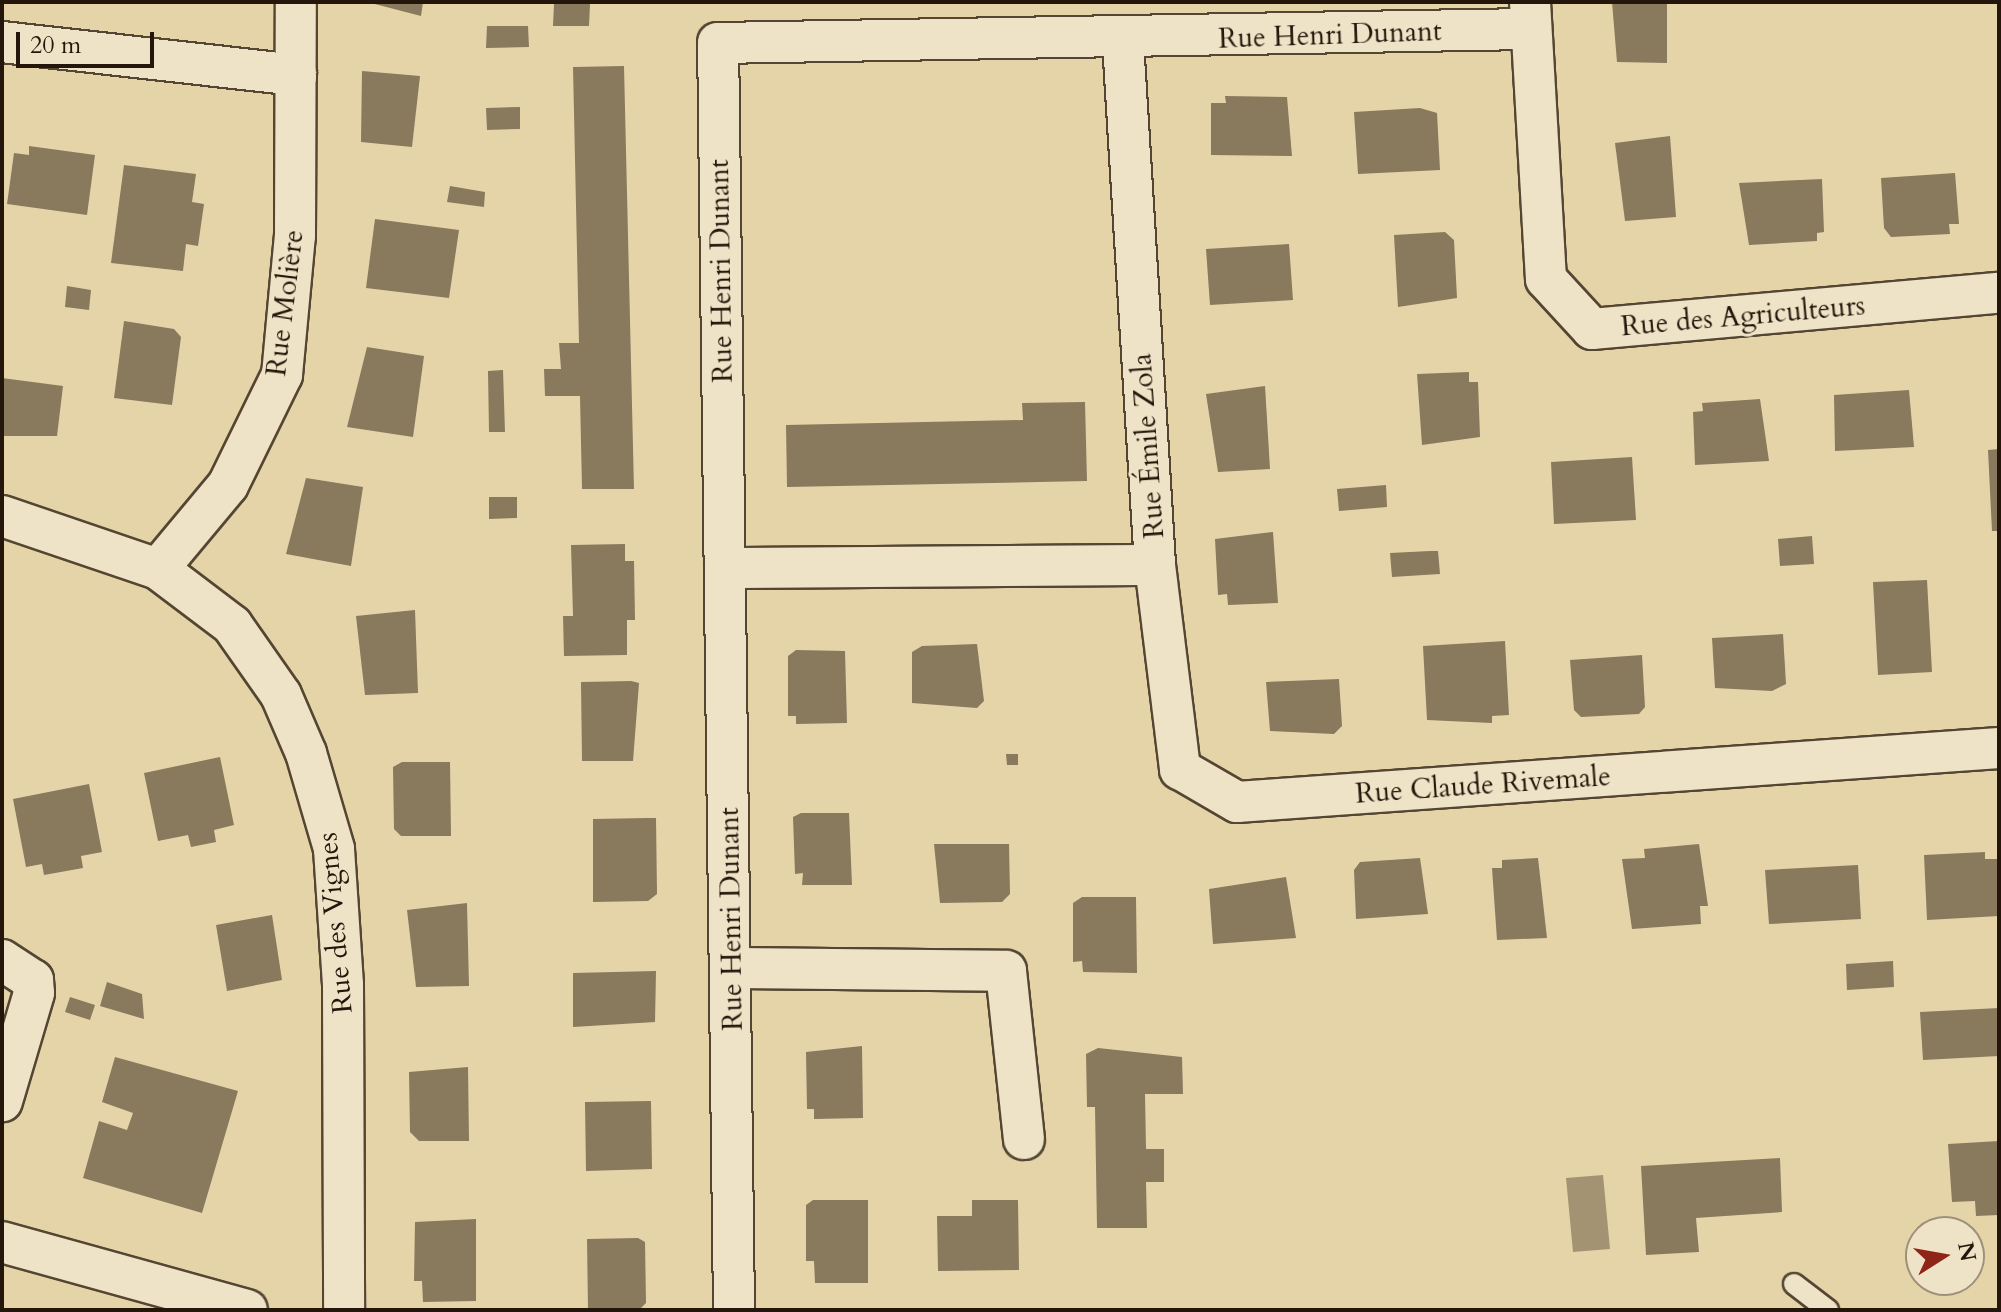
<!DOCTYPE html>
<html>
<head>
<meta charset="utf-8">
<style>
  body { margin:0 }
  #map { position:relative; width:2001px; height:1312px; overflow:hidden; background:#e6d4a9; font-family:Cardo,serif }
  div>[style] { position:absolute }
  .water>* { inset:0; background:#a49373 }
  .building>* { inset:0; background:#89795d }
  .roads { filter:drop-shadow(2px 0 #544632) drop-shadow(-2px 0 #544632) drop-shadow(0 2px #544632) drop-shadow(0 -2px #544632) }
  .service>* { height:20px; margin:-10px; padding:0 10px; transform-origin:10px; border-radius:10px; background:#efe3c7 }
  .minor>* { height:40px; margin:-20px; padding:0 20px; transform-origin:20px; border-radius:20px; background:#efe3c7 }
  span { translate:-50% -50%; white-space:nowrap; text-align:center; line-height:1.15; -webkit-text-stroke:6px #efe3c7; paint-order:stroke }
  .street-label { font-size:28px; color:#24160b }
  .frame { position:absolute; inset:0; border:4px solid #24160b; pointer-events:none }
  .north { position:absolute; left:1905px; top:1216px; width:80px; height:80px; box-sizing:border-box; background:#efe3c7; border:2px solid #9e917c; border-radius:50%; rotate:79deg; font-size:22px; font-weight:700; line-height:32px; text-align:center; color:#24160b }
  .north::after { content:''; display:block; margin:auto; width:28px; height:36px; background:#8f2418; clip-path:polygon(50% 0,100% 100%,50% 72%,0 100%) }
  .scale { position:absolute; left:16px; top:32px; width:138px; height:36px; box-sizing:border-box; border:4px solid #24160b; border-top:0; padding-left:10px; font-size:24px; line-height:28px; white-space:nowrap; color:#24160b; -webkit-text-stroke:6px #efe3c7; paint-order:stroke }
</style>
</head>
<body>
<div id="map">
  <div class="water">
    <div style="clip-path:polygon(1603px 1175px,1610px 1249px,1573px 1252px,1566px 1178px)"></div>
  </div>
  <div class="building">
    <div style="clip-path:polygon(367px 2px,423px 2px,421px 16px)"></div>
    <div style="clip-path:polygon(1612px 2px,1667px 2px,1667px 63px,1617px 62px)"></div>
    <div style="clip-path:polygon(554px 4px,590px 4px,589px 26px,553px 26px)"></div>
    <div style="clip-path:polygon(487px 26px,528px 26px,529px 47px,486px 48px)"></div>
    <div style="clip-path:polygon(624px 66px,634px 489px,582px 489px,580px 396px,545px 396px,544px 369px,561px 369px,559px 343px,579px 343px,573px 67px)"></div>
    <div style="clip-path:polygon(362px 71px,420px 76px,412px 147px,361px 142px)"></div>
    <div style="clip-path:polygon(1225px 96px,1287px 97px,1292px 156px,1211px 155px,1211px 103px,1226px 103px)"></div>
    <div style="clip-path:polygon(520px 107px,520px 129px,487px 130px,486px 108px)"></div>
    <div style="clip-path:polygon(1420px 108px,1437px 113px,1440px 170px,1358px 174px,1354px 112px)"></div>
    <div style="clip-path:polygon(1670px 136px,1676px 217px,1625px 221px,1615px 143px)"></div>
    <div style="clip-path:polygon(29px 146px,95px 155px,87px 215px,7px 204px,14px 153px,29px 155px)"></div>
    <div style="clip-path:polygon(124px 165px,196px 174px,192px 202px,204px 204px,198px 246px,186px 244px,183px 271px,111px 263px)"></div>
    <div style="clip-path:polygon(1955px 173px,1959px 224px,1949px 224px,1950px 234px,1891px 237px,1884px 228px,1881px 178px)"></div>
    <div style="clip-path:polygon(1822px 179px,1824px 232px,1817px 233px,1817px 241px,1749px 245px,1739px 183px)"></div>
    <div style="clip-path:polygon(450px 186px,485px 192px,484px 207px,447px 202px)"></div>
    <div style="clip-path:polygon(375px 219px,459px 230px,449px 298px,366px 288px)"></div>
    <div style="clip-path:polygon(1445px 232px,1454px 240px,1457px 298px,1398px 307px,1394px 235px)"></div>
    <div style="clip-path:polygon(1289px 244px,1293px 300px,1210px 305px,1206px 249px)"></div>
    <div style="clip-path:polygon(67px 286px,91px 290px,89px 310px,65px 307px)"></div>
    <div style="clip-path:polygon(124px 321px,174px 329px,181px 337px,172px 405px,114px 398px)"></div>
    <div style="clip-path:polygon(367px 347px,424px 356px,413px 437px,347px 427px)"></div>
    <div style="clip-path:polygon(503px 370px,505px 432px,489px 432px,488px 371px)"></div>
    <div style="clip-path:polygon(1469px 372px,1469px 382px,1478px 382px,1480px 437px,1422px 445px,1417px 374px)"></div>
    <div style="clip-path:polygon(2px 378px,63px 386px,57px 436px,2px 436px)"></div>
    <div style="clip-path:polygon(1265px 386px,1270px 469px,1218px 472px,1206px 394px)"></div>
    <div style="clip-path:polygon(1909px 390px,1914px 447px,1835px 451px,1834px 395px)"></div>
    <div style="clip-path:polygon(1760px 399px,1769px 461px,1695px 465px,1693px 412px,1703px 411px,1702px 403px)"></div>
    <div style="clip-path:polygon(1085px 402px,1087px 481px,787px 487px,786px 425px,1023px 420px,1022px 403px)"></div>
    <div style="clip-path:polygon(1999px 449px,1999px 531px,1992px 531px,1988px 450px)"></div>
    <div style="clip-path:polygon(1632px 457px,1636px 520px,1554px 524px,1551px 462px)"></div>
    <div style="clip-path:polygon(306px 478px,363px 487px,351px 566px,286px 554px)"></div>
    <div style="clip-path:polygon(1386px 485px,1387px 507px,1339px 511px,1337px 489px)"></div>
    <div style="clip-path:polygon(489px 497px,517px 497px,517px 518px,489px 519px)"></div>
    <div style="clip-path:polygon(1273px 532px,1278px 603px,1228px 605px,1227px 594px,1218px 595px,1215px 539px)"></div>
    <div style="clip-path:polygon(1812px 536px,1814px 564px,1780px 566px,1778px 539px)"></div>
    <div style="clip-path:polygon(625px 544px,625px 561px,634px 561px,635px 620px,627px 620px,627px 655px,564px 656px,563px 616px,573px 616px,571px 545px)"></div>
    <div style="clip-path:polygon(1430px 551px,1438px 551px,1440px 574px,1392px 577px,1390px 553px)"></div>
    <div style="clip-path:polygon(1927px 580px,1932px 672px,1878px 675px,1873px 582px)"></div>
    <div style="clip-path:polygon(415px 610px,418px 693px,365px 695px,356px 616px)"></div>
    <div style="clip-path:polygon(1783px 634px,1786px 684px,1772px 691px,1715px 688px,1712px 638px)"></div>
    <div style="clip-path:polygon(1505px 641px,1509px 715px,1492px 716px,1492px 723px,1427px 720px,1423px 646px)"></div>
    <div style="clip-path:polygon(977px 644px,984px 701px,977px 708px,912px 703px,912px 652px,922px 646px)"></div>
    <div style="clip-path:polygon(796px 650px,845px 651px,847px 723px,796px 724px,796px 716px,788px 716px,788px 656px)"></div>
    <div style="clip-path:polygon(1642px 655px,1645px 707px,1639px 714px,1581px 717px,1574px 710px,1570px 660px)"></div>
    <div style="clip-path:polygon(1339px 679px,1342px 726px,1334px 734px,1270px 731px,1266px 682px)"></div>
    <div style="clip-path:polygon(631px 681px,639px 683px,633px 761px,582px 761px,581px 682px)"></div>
    <div style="clip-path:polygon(1006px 754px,1018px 754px,1018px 765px,1007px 765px)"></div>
    <div style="clip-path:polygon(220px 757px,234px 825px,214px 830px,216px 842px,191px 847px,188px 835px,158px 841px,144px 773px)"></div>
    <div style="clip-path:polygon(402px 762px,450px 762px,451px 836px,401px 836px,394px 829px,393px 767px)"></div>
    <div style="clip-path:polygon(89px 784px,102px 852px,81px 856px,83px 868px,44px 875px,42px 864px,26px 867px,13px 799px)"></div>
    <div style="clip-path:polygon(801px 813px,849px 813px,852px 885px,802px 885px,803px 873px,795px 874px,793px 817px)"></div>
    <div style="clip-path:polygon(647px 818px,656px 818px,657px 894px,648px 901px,593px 902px,593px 819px)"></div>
    <div style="clip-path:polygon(934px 844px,1009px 844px,1010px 894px,1002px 902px,940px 903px)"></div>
    <div style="clip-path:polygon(1699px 844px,1708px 906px,1700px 906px,1701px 924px,1632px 929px,1622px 859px,1645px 858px,1644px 849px)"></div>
    <div style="clip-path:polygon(1985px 852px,1985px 859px,1999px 859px,1999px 916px,1927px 920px,1924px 855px)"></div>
    <div style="clip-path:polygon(1420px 858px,1428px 914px,1356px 919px,1354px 870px,1360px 862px)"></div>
    <div style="clip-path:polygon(1538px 858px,1547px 938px,1497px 940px,1492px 868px,1502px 868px,1502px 860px)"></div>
    <div style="clip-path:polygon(1858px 865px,1861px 919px,1769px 924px,1765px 870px)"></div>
    <div style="clip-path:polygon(1286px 877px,1296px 938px,1213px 944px,1209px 889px)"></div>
    <div style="clip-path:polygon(1082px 897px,1136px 897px,1137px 973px,1083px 972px,1082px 961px,1073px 962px,1073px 903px)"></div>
    <div style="clip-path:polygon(467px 903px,469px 986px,416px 987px,407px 910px)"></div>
    <div style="clip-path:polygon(272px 915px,282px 980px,227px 991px,216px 925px)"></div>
    <div style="clip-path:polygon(1893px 961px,1894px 987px,1847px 990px,1846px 964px)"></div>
    <div style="clip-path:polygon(656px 971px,655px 1022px,573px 1027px,573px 973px)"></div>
    <div style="clip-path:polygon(107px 982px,142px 994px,144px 1019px,100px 1006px)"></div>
    <div style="clip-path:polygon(70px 997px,95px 1005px,90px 1020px,65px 1012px)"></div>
    <div style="clip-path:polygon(1999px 1008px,1999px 1056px,1923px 1060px,1920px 1012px)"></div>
    <div style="clip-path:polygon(862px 1046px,863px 1118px,814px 1119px,814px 1109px,807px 1109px,806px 1052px)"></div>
    <div style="clip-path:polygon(1098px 1048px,1182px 1057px,1183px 1094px,1145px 1094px,1146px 1149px,1164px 1149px,1164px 1182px,1146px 1182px,1147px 1228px,1097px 1228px,1095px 1107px,1087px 1107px,1086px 1054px)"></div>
    <div style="clip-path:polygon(115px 1057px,238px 1091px,202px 1213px,83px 1178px,99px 1121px,127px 1130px,133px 1113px,102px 1102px)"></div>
    <div style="clip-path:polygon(468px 1067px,469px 1141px,419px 1141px,410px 1132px,409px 1072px)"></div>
    <div style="clip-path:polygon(651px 1101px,652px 1169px,586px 1171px,585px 1102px)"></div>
    <div style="clip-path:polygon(1999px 1141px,1999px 1215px,1976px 1216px,1975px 1201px,1952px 1202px,1948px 1144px)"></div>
    <div style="clip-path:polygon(1780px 1158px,1782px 1212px,1696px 1218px,1699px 1252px,1646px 1255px,1641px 1166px)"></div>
    <div style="clip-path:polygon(813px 1200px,868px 1200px,868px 1283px,815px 1283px,814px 1261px,806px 1261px,806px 1205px)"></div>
    <div style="clip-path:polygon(972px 1200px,1018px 1200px,1019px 1270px,938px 1271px,937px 1216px,972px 1216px)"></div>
    <div style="clip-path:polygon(476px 1219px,476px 1301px,423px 1302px,422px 1281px,414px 1281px,415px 1222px)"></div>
    <div style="clip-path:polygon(638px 1238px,645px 1242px,646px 1303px,639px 1310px,588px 1310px,587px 1239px)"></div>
  </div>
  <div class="roads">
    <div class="service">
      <div style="left:1794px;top:1284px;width:43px;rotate:37.4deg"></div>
    </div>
    <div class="minor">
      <div style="left:1530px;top:2px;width:277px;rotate:86.7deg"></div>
      <div style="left:1546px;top:279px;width:68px;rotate:47.4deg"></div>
      <div style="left:1592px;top:329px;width:409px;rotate:-5.1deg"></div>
      <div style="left:2px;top:42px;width:296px;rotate:6.4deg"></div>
      <div style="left:2px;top:516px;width:165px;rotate:18.8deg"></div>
      <div style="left:158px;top:569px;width:93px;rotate:37.1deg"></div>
      <div style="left:232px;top:625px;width:85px;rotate:55deg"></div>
      <div style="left:281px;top:695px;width:63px;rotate:66.7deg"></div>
      <div style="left:306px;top:753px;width:100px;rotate:73.7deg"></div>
      <div style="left:334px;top:849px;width:136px;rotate:86.2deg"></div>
      <div style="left:343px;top:985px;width:325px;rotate:89.8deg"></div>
      <div style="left:1155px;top:565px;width:206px;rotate:83deg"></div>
      <div style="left:1180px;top:769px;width:66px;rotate:30.1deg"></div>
      <div style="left:1237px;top:802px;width:764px;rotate:-4.05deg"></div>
      <div style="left:725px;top:568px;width:430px;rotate:-0.4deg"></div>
      <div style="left:1155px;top:565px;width:524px;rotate:-93.5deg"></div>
      <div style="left:158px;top:569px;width:109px;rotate:-50.2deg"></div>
      <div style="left:228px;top:485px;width:123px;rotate:-63.9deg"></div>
      <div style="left:282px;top:375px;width:140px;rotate:-84.7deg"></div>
      <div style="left:295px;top:236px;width:234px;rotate:-89.8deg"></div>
      <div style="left:2px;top:960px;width:37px;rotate:33deg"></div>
      <div style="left:33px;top:980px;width:13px;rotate:86deg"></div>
      <div style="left:34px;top:993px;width:113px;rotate:106.5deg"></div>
      <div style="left:733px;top:968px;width:273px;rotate:0.6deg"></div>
      <div style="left:1006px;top:971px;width:169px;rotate:83.9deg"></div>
      <div style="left:2px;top:1242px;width:254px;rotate:15.5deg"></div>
      <div style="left:734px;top:1310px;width:1267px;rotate:-90.72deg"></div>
      <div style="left:718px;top:43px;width:810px;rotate:-0.99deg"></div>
    </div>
  </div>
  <div class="street-label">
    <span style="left:1330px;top:35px;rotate:-2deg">Rue Henri Dunant</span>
    <span style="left:721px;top:271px;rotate:-91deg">Rue Henri Dunant</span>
    <span style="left:285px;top:303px;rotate:-83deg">Rue Molière</span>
    <span style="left:1743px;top:316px;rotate:-5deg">Rue des Agriculteurs</span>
    <span style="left:1148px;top:446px;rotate:-94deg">Rue Émile Zola</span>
    <span style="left:1483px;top:785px;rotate:-4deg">Rue Claude Rivemale</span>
    <span style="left:731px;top:919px;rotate:-91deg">Rue Henri Dunant</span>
    <span style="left:335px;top:923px;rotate:-95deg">Rue des Vignes</span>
  </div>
  <div class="frame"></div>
  <div class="north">N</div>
  <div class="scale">20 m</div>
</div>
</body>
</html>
